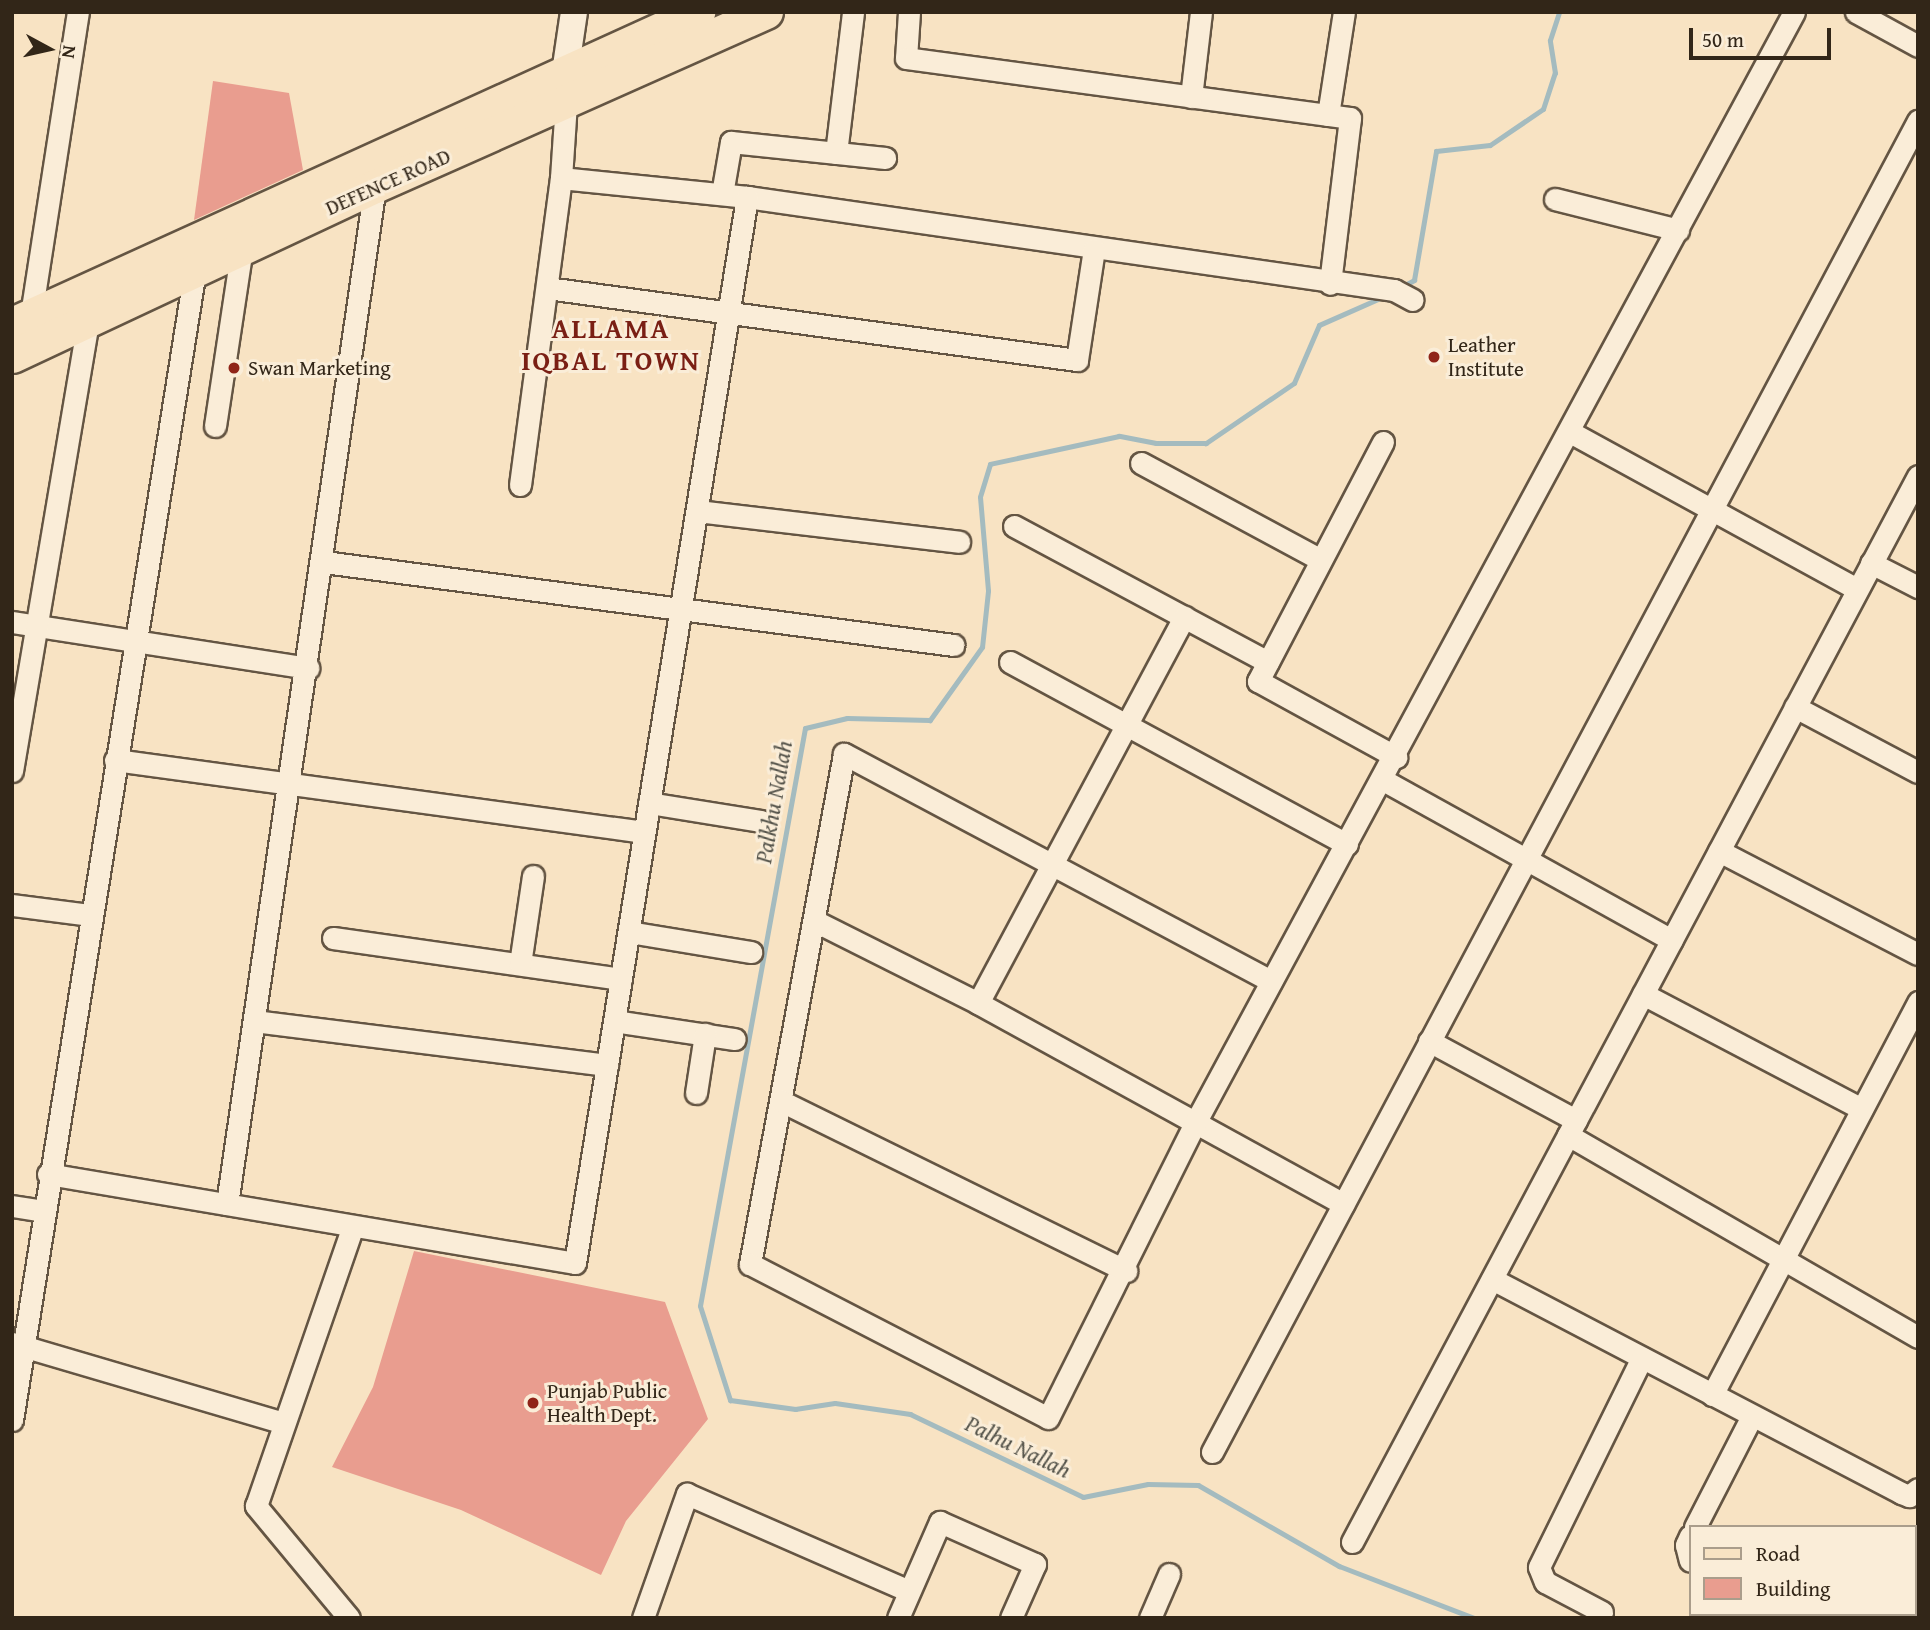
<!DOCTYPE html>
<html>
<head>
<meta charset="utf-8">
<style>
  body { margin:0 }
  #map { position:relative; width:1930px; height:1630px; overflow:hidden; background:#f8e3c3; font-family:"Gentium Book Plus",serif }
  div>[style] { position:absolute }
  .stream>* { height:5px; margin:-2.5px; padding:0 2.5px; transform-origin:2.5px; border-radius:2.5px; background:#a4bbbf }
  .building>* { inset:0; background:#e99d8f }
  .roads { filter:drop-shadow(2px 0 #645543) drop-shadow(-2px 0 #645543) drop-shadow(0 2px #645543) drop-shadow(0 -2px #645543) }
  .minor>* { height:21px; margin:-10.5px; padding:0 10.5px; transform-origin:10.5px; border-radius:10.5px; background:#faedd8 }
  .tertiary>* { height:26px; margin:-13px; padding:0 13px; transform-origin:13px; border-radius:13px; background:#faedd8 }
  .primary>* { height:33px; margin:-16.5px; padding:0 16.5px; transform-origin:16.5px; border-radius:16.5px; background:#f8e3c3 }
  .dots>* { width:19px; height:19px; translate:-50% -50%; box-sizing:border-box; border:4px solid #faedd8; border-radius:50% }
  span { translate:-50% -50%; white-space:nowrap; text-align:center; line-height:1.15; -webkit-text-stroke:6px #faedd8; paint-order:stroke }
  .street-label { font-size:21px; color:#322618 }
  .poi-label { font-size:21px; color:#322618 }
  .left { translate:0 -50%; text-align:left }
  .water-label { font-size:23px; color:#54534a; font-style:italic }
  .district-label { font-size:28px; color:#7a1f14; font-weight:700; letter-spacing:2px }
  .frame { position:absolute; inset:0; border:14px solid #322618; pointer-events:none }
  .legend { position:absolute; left:1689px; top:1525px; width:228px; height:91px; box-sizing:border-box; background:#faedd8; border:2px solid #aa9d8b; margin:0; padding:9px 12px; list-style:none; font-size:21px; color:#322618 }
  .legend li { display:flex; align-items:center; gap:14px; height:35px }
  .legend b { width:35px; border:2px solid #aa9d8b }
  .north { position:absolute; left:14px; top:14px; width:70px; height:70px; -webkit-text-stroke:5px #faedd8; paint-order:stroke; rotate:98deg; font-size:19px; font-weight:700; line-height:28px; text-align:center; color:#322618 }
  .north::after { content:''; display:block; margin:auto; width:24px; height:32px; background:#322618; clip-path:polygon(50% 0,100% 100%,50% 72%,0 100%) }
  .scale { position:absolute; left:1689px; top:28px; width:142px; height:32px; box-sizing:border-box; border:4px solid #322618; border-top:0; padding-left:9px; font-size:21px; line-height:24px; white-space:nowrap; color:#322618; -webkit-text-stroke:5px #faedd8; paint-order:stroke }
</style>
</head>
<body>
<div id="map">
  <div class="stream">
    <div style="left:1401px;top:287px;width:15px;rotate:-28deg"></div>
    <div style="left:1414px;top:280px;width:131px;rotate:-80.3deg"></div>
    <div style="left:1436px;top:151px;width:54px;rotate:-6.3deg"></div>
    <div style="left:1490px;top:145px;width:64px;rotate:-34.2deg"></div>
    <div style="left:1543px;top:109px;width:38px;rotate:-72deg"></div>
    <div style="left:1555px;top:73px;width:33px;rotate:-99deg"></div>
    <div style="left:1550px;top:40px;width:29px;rotate:-72deg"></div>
    <div style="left:1387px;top:295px;width:74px;rotate:156.2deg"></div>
    <div style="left:1319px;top:325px;width:63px;rotate:113.3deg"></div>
    <div style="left:1294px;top:383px;width:107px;rotate:145.7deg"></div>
    <div style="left:1206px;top:443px;width:50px;rotate:180deg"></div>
    <div style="left:1156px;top:443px;width:38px;rotate:-169deg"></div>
    <div style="left:1119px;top:436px;width:132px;rotate:167.8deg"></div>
    <div style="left:990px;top:464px;width:34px;rotate:107deg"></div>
    <div style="left:980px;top:497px;width:94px;rotate:85.1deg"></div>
    <div style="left:988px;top:591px;width:56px;rotate:96.1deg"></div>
    <div style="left:982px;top:647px;width:90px;rotate:125.5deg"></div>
    <div style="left:930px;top:720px;width:83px;rotate:-178.6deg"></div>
    <div style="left:847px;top:718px;width:43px;rotate:166.6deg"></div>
    <div style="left:805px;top:728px;width:587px;rotate:100.3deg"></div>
    <div style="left:700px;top:1306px;width:99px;rotate:72.3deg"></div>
    <div style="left:730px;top:1400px;width:66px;rotate:7.9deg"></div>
    <div style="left:795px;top:1409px;width:40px;rotate:-8.5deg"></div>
    <div style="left:835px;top:1403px;width:76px;rotate:8.3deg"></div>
    <div style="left:910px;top:1414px;width:192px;rotate:25.6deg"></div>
    <div style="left:1083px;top:1497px;width:66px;rotate:-11.3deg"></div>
    <div style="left:1148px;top:1484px;width:50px;rotate:1.1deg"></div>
    <div style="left:1198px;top:1485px;width:163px;rotate:29.9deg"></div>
    <div style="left:1339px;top:1566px;width:145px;rotate:21.1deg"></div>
  </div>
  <div class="building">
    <div style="clip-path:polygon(213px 81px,289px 93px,303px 170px,194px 220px)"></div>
    <div style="clip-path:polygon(414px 1251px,665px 1302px,708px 1419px,626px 1521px,601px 1575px,461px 1510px,332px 1467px,373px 1387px)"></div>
  </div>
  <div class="roads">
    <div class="minor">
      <div style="left:909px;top:12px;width:46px;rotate:93.7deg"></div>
      <div style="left:906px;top:58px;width:448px;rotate:7.7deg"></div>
      <div style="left:1350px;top:118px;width:167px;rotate:96.9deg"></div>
      <div style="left:1856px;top:12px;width:71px;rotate:28.7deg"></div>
      <div style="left:1191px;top:97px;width:86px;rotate:-83.3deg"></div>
      <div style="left:1328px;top:115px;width:104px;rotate:-81.2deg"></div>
      <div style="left:836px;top:153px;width:142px;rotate:-83.1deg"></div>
      <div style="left:561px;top:178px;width:187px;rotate:5.8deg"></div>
      <div style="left:747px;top:197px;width:654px;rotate:8.18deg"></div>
      <div style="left:1394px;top:290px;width:21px;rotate:28deg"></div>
      <div style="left:722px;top:194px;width:53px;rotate:-80.2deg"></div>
      <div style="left:731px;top:142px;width:155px;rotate:5.9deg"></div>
      <div style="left:1555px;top:199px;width:127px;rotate:14.1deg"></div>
      <div style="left:547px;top:288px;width:535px;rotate:7.74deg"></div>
      <div style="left:1077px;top:360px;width:112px;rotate:-81.3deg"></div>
      <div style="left:31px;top:315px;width:307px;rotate:-81.2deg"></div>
      <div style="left:215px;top:426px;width:180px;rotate:-81.4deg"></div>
      <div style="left:1570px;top:432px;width:327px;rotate:28.7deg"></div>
      <div style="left:1383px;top:442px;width:270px;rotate:117.6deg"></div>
      <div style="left:1258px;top:681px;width:158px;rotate:28.8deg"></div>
      <div style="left:1141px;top:463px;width:204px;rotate:28.3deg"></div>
      <div style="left:520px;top:485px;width:310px;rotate:-82.4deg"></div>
      <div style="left:561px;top:178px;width:75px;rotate:-86.2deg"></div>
      <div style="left:697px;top:511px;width:264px;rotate:6.7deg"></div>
      <div style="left:1014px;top:526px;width:288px;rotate:28.2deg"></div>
      <div style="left:324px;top:562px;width:635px;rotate:7.51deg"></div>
      <div style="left:1871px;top:563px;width:53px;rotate:27.1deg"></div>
      <div style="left:12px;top:622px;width:300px;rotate:8.8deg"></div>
      <div style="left:1010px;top:662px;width:383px;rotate:28.4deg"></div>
      <div style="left:1795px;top:707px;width:139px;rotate:27.9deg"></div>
      <div style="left:115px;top:760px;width:534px;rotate:7.75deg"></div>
      <div style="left:12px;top:771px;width:457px;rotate:-80.4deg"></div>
      <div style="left:1383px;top:780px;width:330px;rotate:29deg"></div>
      <div style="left:649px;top:803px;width:114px;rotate:9.1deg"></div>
      <div style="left:1719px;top:851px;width:224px;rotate:27.4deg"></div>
      <div style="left:12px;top:905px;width:79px;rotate:7.3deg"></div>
      <div style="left:815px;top:921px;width:182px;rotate:26.7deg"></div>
      <div style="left:978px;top:1003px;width:417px;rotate:28.8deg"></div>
      <div style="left:629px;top:932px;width:124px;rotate:9.3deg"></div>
      <div style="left:333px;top:938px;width:291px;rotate:8.1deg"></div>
      <div style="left:520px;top:964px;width:89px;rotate:-81.6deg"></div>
      <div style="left:1271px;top:981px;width:484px;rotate:-152deg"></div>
      <div style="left:844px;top:754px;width:519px;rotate:100.44deg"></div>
      <div style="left:750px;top:1264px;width:335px;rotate:27.3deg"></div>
      <div style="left:1048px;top:1418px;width:330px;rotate:-63.5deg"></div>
      <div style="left:1195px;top:1123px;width:1262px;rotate:-61.67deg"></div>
      <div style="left:1643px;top:994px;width:247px;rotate:27.7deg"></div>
      <div style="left:978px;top:1003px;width:438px;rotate:-61.9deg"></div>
      <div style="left:254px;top:1021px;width:356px;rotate:7.1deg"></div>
      <div style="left:614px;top:1021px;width:122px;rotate:8.5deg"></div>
      <div style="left:1429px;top:1041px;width:167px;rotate:28.3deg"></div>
      <div style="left:696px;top:1093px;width:60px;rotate:-81.3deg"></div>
      <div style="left:781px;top:1101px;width:385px;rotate:26.2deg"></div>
      <div style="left:1568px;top:1135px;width:404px;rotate:30deg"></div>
      <div style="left:48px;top:1174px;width:534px;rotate:9.59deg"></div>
      <div style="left:575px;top:1263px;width:1080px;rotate:-80.83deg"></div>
      <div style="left:227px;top:1204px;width:1029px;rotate:-81.73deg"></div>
      <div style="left:12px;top:1206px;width:30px;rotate:9deg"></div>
      <div style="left:1492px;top:1279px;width:462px;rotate:27.6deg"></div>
      <div style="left:1901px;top:1493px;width:9px;rotate:21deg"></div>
      <div style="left:1909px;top:1496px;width:11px;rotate:-38deg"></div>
      <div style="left:12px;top:1343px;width:280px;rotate:16.4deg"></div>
      <div style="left:1712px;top:1395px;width:444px;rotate:-62.3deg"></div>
      <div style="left:12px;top:1420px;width:1164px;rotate:-80.96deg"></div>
      <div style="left:1212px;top:1452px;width:1507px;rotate:-62.06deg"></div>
      <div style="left:1695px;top:1527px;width:125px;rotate:-62.8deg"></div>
      <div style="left:1690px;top:1536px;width:10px;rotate:114deg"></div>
      <div style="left:1686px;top:1545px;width:16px;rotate:76deg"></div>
      <div style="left:1352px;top:1542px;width:1207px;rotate:-62.03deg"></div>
      <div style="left:1602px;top:1612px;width:64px;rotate:-152.2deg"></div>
      <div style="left:1545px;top:1582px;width:16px;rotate:-112deg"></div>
      <div style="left:1539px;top:1567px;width:233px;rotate:-63.8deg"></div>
      <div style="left:349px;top:1618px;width:146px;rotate:-129.7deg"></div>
      <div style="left:256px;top:1506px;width:296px;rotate:-70.9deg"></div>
      <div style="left:643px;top:1618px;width:132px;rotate:-70.5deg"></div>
      <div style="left:687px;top:1494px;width:242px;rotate:23.6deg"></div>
      <div style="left:898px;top:1618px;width:105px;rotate:-66.4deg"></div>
      <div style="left:940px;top:1522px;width:104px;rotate:23.9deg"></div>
      <div style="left:1035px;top:1564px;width:59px;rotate:114deg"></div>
      <div style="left:1150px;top:1618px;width:48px;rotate:-66.6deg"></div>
    </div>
    <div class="tertiary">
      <div style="left:565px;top:73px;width:62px;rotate:-81.6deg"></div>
    </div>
    <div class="primary">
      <div style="left:12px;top:324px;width:754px;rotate:-24.46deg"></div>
      <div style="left:12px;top:356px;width:401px;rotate:-25.1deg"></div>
      <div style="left:375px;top:186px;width:428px;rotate:-24deg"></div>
    </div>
  </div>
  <div class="dots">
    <div style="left:1434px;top:357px;background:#8f2418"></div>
    <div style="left:234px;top:368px;background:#8f2418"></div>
    <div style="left:533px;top:1403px;background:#8f2418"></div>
  </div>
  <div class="street-label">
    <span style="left:388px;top:182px;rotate:-24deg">DEFENCE ROAD</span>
  </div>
  <div class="poi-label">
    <span class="left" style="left:1448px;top:357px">Leather<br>Institute</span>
    <span class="left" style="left:248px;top:368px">Swan Marketing</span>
    <span class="left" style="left:547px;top:1403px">Punjab Public<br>Health Dept.</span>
  </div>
  <div class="water-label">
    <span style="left:774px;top:802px;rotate:-80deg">Palkhu Nallah</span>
    <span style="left:1018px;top:1447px;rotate:26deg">Palhu Nallah</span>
  </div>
  <div class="district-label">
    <span style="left:611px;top:344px">ALLAMA<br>IQBAL TOWN</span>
  </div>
  <div class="frame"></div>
  <ul class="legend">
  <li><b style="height:9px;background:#f8e3c3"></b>Road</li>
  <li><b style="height:19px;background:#e99d8f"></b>Building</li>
  </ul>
  <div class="north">N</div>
  <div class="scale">50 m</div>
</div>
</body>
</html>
